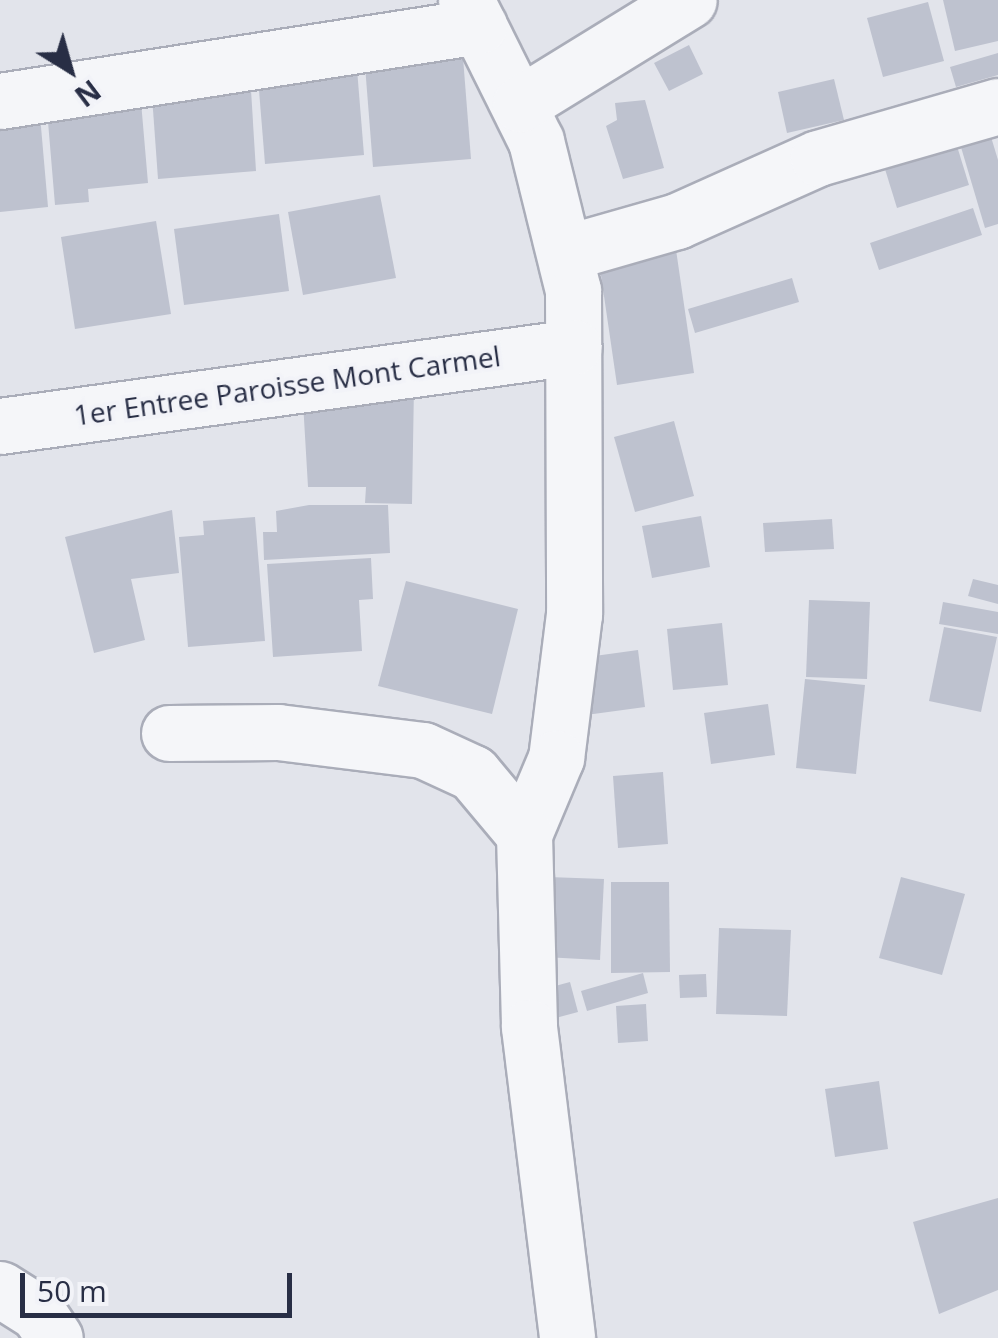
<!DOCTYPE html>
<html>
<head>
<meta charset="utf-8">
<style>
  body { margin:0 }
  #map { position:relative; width:998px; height:1338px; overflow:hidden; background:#e2e4eb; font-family:"Open Sans",sans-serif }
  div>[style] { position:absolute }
  .building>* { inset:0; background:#bec2cf }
  .roads { filter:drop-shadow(2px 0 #aaadb9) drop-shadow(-2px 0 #aaadb9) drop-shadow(0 2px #aaadb9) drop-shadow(0 -2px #aaadb9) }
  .minor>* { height:55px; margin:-27.5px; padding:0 27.5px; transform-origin:27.5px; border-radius:27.5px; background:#f5f6f9 }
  span { translate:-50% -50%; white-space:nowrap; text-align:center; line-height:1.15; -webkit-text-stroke:8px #f2f3f8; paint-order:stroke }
  .street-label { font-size:28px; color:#282e45 }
  .north { position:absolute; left:20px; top:20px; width:100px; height:100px; -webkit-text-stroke:8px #f2f3f8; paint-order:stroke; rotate:143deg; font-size:28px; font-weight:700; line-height:40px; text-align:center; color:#282e45 }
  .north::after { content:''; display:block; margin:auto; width:35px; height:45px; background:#282e45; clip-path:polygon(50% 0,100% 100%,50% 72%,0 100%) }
  .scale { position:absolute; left:20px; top:1273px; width:272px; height:45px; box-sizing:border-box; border:5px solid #282e45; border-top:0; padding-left:12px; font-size:30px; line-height:35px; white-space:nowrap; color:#282e45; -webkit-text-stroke:8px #f2f3f8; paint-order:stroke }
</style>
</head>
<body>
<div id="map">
  <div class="building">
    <div style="clip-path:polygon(943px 0,998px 0,998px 41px,955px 51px)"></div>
    <div style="clip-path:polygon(928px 2px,944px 61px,883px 77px,867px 18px)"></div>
    <div style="clip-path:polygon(462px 45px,471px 159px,373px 167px,364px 53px)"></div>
    <div style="clip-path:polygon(689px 45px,703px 74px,669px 91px,654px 63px)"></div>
    <div style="clip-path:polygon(998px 53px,998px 75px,956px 87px,950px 67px)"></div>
    <div style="clip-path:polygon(357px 69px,364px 155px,265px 164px,258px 78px)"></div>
    <div style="clip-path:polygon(250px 74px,256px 171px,158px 179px,151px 82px)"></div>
    <div style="clip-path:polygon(834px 79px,844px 120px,787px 133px,778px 92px)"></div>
    <div style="clip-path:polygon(140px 90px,148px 183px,88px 189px,89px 202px,55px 205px,46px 98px)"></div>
    <div style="clip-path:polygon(645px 100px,664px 168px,623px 179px,606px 126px,617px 120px,615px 103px)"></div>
    <div style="clip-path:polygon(39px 104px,48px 207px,0 212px,0 107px)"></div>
    <div style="clip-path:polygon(985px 117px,998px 160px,998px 224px,985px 228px,955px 127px)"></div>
    <div style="clip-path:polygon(952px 130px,969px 185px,897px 208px,880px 153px)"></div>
    <div style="clip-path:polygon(380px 195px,396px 278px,303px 295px,288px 212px)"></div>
    <div style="clip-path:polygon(973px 208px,982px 235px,879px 270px,870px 243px)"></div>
    <div style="clip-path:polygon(279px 214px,289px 291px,184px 305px,174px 229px)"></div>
    <div style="clip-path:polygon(156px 221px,171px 314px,75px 329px,61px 237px)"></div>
    <div style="clip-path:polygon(674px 236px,694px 373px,617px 385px,597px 248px)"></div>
    <div style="clip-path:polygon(792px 278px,799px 302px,695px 333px,688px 309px)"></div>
    <div style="clip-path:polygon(302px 385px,414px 386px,412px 504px,365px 503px,366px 487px,308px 487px)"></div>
    <div style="clip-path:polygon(674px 421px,694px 496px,635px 512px,614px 437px)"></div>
    <div style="clip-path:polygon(309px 505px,388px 505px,390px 553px,264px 560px,263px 532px,277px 532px,276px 511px)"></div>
    <div style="clip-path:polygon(172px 510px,179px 573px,131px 579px,145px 640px,94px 653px,65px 537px)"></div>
    <div style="clip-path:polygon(701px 516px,710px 567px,652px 578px,642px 526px)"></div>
    <div style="clip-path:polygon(255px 517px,265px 641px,188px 647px,179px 537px,204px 535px,203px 521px)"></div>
    <div style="clip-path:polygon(832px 519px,834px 549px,765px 552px,763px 523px)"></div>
    <div style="clip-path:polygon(371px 558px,373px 599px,359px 600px,362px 651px,273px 657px,267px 564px)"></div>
    <div style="clip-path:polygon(973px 579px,998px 585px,998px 604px,968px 596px)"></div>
    <div style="clip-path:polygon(406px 581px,518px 609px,492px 714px,378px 686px)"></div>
    <div style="clip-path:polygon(809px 600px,870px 602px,867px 679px,806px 677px)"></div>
    <div style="clip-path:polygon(943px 602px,998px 612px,998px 634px,939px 624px)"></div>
    <div style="clip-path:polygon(722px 623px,728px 685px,673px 690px,667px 629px)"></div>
    <div style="clip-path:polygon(944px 627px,997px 637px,981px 712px,929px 701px)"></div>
    <div style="clip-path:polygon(638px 650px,645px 707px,586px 715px,580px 658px)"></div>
    <div style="clip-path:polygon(805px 679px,865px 685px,856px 774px,796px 768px)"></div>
    <div style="clip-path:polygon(768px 704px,775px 755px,711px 764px,704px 713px)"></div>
    <div style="clip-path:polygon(663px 772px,668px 844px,618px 848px,613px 776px)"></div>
    <div style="clip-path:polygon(548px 877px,604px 879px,600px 960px,544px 957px)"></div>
    <div style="clip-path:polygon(901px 877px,965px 894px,942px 975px,879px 958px)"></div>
    <div style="clip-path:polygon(611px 882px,669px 882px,670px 972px,611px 973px)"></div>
    <div style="clip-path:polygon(719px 928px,791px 930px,787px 1016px,716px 1014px)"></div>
    <div style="clip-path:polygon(643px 973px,648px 993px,587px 1011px,581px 991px)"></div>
    <div style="clip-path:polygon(706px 974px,707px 997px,680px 998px,679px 975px)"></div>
    <div style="clip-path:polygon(570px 982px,578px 1012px,537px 1023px,529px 993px)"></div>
    <div style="clip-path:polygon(646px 1004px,648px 1041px,618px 1043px,616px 1006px)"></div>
    <div style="clip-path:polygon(879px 1081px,888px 1149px,835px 1157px,825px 1089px)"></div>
    <div style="clip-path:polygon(998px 1198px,998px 1290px,939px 1314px,913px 1222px)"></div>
  </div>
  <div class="roads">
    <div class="minor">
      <div style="left:466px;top:0;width:157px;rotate:63.6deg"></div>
      <div style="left:536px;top:141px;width:154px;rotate:76.1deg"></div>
      <div style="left:573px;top:290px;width:324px;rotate:89.8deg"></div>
      <div style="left:574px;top:614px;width:145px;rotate:97.1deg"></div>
      <div style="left:556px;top:758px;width:82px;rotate:112.8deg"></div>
      <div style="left:0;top:101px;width:485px;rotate:-8.9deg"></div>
      <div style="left:520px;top:104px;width:198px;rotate:-31.6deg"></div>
      <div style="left:569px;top:252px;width:112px;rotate:-16deg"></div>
      <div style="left:677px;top:221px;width:154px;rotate:-24.1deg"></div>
      <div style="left:818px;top:158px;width:187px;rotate:-16.1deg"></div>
      <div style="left:0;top:426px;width:579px;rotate:-7.84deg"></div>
      <div style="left:169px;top:733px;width:109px;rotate:-0.5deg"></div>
      <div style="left:278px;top:732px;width:146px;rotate:7.1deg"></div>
      <div style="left:423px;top:750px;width:55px;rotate:24.7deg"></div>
      <div style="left:473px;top:773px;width:80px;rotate:50.1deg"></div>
      <div style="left:524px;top:834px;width:193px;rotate:88.5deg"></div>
      <div style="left:529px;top:1027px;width:313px;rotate:83deg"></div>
      <div style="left:0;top:1289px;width:45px;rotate:32.3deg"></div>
      <div style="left:38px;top:1313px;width:30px;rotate:56deg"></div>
    </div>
  </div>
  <div class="street-label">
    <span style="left:287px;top:385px;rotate:-8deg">1er Entree Paroisse Mont Carmel</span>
  </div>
  <div class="north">N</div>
  <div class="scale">50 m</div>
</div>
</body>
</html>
